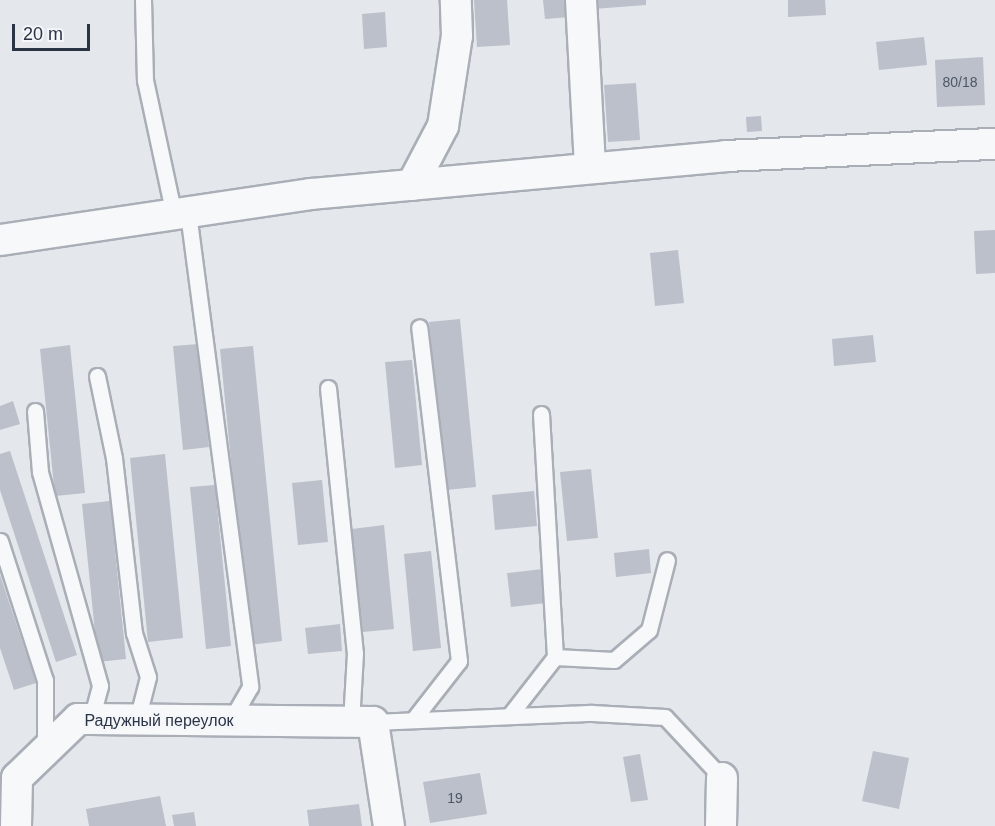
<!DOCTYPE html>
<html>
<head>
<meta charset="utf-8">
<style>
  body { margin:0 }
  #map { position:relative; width:995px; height:826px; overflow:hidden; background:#e4e7ec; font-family:Arial,sans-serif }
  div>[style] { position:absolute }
  .building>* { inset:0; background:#bbc0ca }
  .roads { filter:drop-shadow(2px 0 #a9aeb7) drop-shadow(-2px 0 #a9aeb7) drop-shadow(0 2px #a9aeb7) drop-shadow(0 -2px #a9aeb7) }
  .lane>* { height:15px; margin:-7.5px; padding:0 7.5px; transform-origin:7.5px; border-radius:7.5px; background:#f7f8fa }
  .street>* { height:30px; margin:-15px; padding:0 15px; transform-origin:15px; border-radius:15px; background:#f7f8fa }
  span { translate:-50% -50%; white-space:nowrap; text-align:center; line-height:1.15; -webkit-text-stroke:4.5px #f4f6f9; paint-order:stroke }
  .number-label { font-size:14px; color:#4f5766 }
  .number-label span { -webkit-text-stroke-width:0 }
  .street-label { font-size:16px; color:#2b3445 }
  .scale { position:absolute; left:12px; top:24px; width:78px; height:27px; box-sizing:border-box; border:3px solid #2b3445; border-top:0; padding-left:8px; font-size:18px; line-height:21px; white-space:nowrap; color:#2b3445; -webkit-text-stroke:4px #f4f6f9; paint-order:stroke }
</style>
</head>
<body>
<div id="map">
  <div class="building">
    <div style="clip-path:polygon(474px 0,507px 0,510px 45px,477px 47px)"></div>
    <div style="clip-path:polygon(543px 0,569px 0,570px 17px,545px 19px)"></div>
    <div style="clip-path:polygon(592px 0,646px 0,646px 5px,593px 9px)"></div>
    <div style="clip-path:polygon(788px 0,825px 0,826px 15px,788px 17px)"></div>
    <div style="clip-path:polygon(385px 12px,387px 47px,364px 49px,362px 14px)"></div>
    <div style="clip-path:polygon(924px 37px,927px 65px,879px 70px,876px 42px)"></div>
    <div style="clip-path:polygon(983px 57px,985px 105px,937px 107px,935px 60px)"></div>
    <div style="clip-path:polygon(636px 83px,640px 140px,608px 142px,604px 85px)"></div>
    <div style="clip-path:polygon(761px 116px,762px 131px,747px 132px,746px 117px)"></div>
    <div style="clip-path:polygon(995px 230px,995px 273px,976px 274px,974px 231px)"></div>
    <div style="clip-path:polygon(678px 250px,684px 303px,655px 306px,650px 253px)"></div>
    <div style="clip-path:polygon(460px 319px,476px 487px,446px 490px,429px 322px)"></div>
    <div style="clip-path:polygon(873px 335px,876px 362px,834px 366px,832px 339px)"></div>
    <div style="clip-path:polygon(199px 344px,209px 447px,183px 450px,173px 346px)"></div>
    <div style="clip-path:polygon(70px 345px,85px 493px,55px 496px,40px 349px)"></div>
    <div style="clip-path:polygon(253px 346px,282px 641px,249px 645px,220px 349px)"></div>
    <div style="clip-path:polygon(412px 360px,422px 465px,395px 468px,385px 362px)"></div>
    <div style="clip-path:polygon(13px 401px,20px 424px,0 430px,0 406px)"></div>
    <div style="clip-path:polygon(10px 451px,77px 655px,56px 662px,0 490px,0 454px)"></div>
    <div style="clip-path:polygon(165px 454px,183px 638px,148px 642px,130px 458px)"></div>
    <div style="clip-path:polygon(591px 469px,598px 538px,567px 541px,560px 472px)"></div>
    <div style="clip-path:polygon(322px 480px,328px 542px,298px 545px,292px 483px)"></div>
    <div style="clip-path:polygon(215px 485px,231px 646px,206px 649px,190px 487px)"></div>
    <div style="clip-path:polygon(534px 491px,537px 526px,495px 530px,492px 495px)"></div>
    <div style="clip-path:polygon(110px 501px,126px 659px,98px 662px,82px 504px)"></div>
    <div style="clip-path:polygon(384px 525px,394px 629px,363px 632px,352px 529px)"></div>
    <div style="clip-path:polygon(649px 549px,651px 573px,616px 577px,614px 553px)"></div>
    <div style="clip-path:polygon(431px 551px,441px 648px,413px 651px,404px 554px)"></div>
    <div style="clip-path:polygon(543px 569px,546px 603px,511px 607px,507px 573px)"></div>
    <div style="clip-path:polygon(0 575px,36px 683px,14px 690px,0 648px)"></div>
    <div style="clip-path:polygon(340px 624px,342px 651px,308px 654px,305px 628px)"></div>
    <div style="clip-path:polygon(873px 751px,909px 758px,899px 809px,862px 801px)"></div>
    <div style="clip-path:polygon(640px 754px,648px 800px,631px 802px,623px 757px)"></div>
    <div style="clip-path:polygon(480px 773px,487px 814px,430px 823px,423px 782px)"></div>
    <div style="clip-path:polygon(160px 796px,166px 826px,89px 826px,86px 809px)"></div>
    <div style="clip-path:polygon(359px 804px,362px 826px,309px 826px,307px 810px)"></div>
    <div style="clip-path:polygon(194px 812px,196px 826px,174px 826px,172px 815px)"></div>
  </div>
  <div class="roads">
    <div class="lane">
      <div style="left:143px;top:0;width:80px;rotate:88.6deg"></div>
      <div style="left:145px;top:80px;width:138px;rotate:77.9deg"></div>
      <div style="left:188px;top:213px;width:478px;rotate:82.5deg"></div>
      <div style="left:250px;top:687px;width:39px;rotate:120deg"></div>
      <div style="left:97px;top:376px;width:84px;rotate:78.3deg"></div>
      <div style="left:114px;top:458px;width:176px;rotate:83.5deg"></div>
      <div style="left:134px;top:633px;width:46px;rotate:72.3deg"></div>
      <div style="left:148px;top:677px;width:44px;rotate:104.3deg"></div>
      <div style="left:328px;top:388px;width:266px;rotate:84.2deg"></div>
      <div style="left:355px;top:653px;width:69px;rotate:93.3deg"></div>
      <div style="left:35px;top:411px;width:61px;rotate:85.3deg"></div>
      <div style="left:40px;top:472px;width:222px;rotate:74.3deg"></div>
      <div style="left:100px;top:686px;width:34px;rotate:105deg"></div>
      <div style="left:541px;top:414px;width:243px;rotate:86.7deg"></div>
      <div style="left:0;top:541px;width:146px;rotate:72.1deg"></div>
      <div style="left:45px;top:680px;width:71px;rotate:90deg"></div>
      <div style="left:509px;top:716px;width:75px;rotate:-52.1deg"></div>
      <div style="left:555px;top:657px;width:59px;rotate:2.9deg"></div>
      <div style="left:614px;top:660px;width:46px;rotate:-40.6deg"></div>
      <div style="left:649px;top:630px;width:72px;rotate:-75.6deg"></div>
      <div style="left:413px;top:720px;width:75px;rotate:-52.1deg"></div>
      <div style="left:459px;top:661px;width:336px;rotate:-96.8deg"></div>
      <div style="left:373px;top:722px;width:219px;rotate:-2.4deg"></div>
      <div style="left:592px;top:713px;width:73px;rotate:3.1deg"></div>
      <div style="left:665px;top:717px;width:83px;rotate:46.9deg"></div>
    </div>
    <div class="street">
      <div style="left:581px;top:0;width:168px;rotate:86.9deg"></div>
      <div style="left:412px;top:185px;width:67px;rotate:-62.3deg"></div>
      <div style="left:443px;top:126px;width:91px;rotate:-81.2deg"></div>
      <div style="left:457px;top:36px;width:36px;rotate:-92deg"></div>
      <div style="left:0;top:240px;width:314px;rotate:-8.4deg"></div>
      <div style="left:311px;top:194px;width:417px;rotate:-5.2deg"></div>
      <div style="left:726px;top:156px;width:269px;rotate:-2.6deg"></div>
      <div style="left:16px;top:826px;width:48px;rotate:-88.8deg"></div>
      <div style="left:17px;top:778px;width:85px;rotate:-44deg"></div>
      <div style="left:78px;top:719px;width:13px"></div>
      <div style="left:91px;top:719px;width:282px;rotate:0.6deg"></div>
      <div style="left:373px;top:722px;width:105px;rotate:81.3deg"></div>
      <div style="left:721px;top:826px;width:48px;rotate:-88.8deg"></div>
    </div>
  </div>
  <div class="number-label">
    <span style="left:960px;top:82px">80/18</span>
    <span style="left:455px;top:798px">19</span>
  </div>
  <div class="street-label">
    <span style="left:159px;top:721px">Радужный переулок</span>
  </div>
  <div class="scale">20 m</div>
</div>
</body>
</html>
